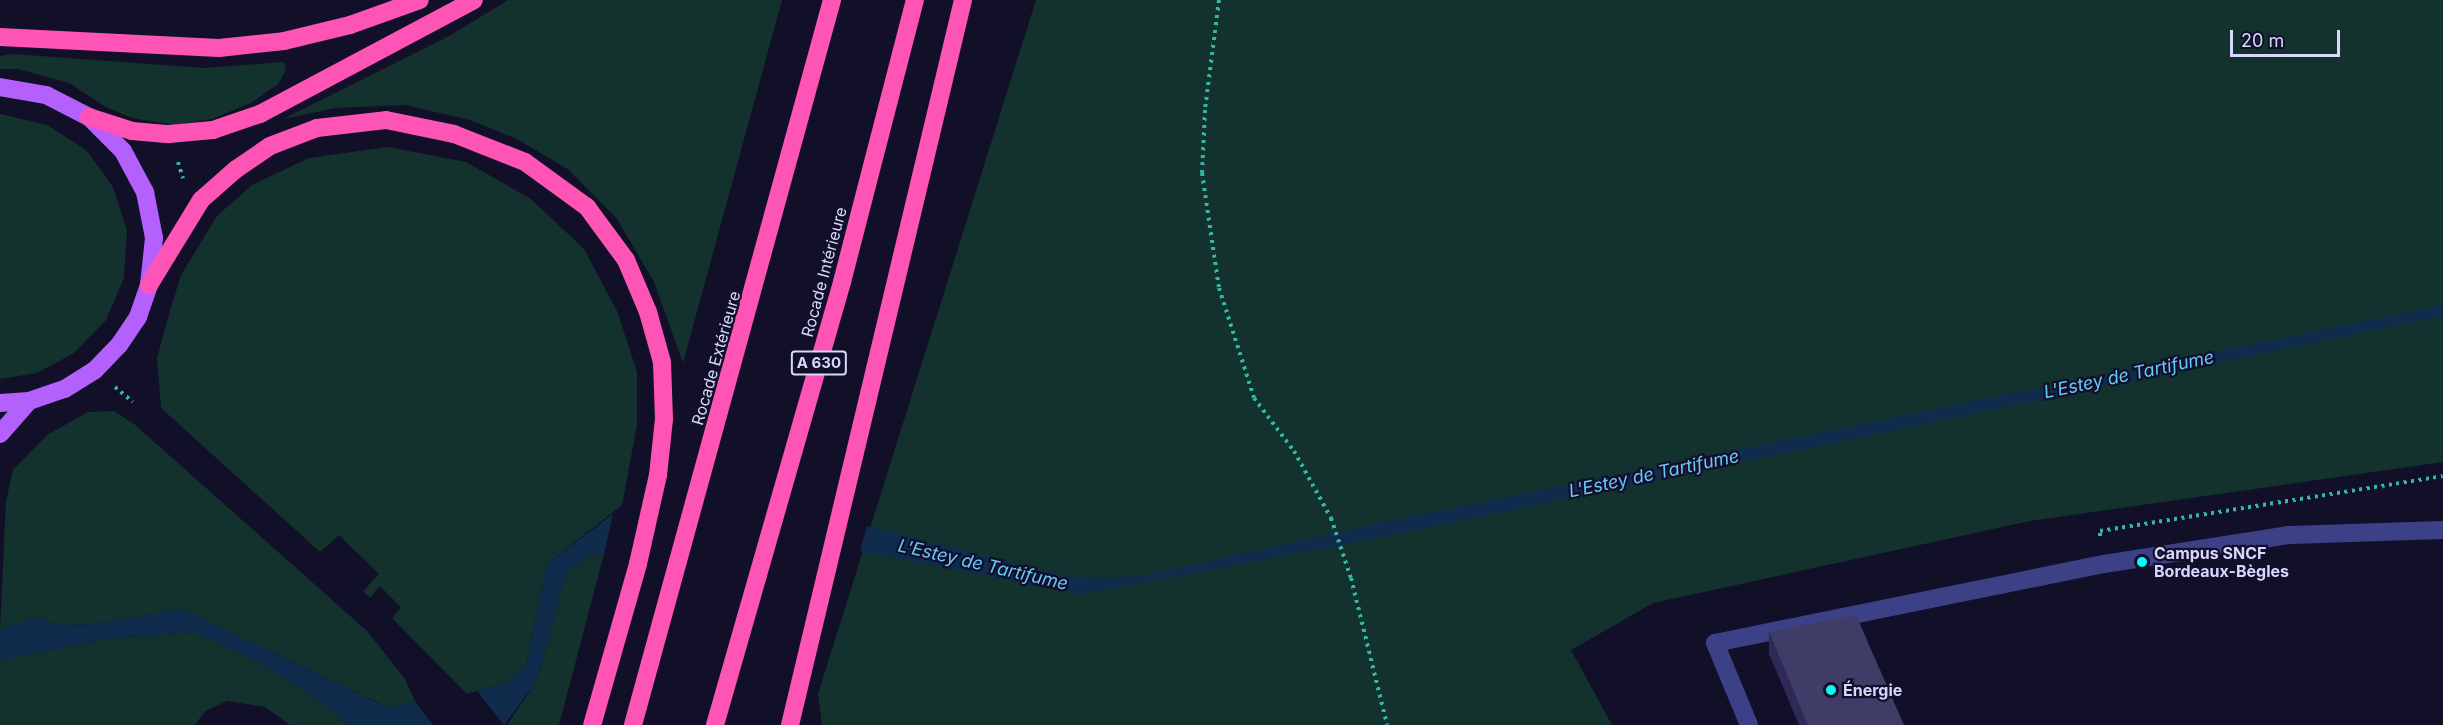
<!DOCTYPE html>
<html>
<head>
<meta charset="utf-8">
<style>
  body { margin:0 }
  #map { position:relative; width:2443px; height:725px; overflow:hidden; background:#121028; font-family:Inter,sans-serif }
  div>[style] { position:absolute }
  .green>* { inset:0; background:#13322e }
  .water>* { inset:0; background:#0f2c4d }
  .path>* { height:4px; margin-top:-2px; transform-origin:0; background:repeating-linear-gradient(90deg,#31b9a3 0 3px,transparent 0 7.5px) }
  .minor>* { height:18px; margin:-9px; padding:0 9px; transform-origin:9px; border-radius:9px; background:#3c4087 }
  .major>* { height:18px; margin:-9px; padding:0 9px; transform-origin:9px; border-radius:9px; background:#b360fd }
  .highway>* { height:18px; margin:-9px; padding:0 9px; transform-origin:9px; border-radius:9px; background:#fd54b6 }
  .wall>* { inset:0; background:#2e2956 }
  .building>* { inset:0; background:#403c68 }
  .dots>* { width:16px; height:16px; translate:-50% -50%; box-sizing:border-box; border:3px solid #121028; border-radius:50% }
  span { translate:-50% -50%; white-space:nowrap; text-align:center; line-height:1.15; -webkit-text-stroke:4.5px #121028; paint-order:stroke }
  .shield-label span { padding:2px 4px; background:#121028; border:2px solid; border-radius:4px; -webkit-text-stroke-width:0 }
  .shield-label { font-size:15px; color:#d8d8ff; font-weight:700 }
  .street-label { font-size:16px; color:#d8d8ff }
  .poi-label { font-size:16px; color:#d8d8ff; font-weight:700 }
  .left { translate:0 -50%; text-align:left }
  .water-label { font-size:18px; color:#67c7fd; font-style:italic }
  .scale { position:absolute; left:2230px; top:30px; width:110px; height:27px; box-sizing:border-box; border:3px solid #d8d8ff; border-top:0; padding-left:8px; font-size:18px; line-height:21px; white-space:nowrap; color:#d8d8ff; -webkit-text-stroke:4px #121028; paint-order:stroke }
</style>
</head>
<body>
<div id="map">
  <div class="green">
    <div style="clip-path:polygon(508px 0,782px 0,683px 363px,654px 282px,617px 219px,569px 170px,519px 140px,470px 120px,405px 105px,336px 108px,283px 119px,449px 36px)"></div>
    <div style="clip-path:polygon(1036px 0,2443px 0,2443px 462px,2030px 521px,1653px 603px,1571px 650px,1612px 725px,822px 725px,818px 694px)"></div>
    <div style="clip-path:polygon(13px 54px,204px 68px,284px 62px,286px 70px,278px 84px,253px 102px,212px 119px,175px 125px,132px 118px,106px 107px,69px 83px,18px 69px,0 69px,0 56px)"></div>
    <div style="clip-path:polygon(0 114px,47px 125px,86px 150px,113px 187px,127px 231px,124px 278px,106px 320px,74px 353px,37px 373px,0 379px)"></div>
    <div style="clip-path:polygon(388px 147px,466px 162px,531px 199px,584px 249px,617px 311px,637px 372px,637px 425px,622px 505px,547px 564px,526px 665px,510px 681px,467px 694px,392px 618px,401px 607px,380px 586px,370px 598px,363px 591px,379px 574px,339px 535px,320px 552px,161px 408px,157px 358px,170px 311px,181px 275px,217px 216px,252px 185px,309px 158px)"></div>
    <div style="clip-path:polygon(114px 411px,134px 424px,367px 631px,405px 679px,415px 701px,389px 708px,182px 609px,96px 624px,59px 625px,36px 617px,0 630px,6px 501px,13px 470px,47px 435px,88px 412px)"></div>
    <div style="clip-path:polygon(604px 554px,559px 725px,507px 725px,537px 681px,566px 572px,589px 556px)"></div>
    <div style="clip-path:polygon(193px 632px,255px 660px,311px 694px,349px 725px,290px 725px,265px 707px,227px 701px,205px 711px,195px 725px,0 725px,0 660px,112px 638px)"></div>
  </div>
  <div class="water">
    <div style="clip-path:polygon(2443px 305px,2443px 316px,1373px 539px,1079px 595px,860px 551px,867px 526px,1076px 578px,1143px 576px,1370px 525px)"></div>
    <div style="clip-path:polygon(613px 514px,604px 554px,589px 556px,566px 572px,537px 681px,504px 725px,477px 691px,510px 681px,526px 665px,547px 564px)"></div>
    <div style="clip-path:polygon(182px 609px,388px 708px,415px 701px,433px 725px,349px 725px,311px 694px,255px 660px,193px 632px,112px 638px,0 660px,0 630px,36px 617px,59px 625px,96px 624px)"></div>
  </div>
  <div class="path">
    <div style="left:1219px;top:0;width:111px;rotate:97.3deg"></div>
    <div style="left:1205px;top:110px;width:63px;rotate:92.7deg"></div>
    <div style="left:1202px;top:173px;width:116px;rotate:81.6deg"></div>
    <div style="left:1219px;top:288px;width:115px;rotate:72.3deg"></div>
    <div style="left:1254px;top:398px;width:66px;rotate:53deg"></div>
    <div style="left:1294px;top:451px;width:77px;rotate:61.1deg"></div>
    <div style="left:1331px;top:518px;width:63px;rotate:71.6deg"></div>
    <div style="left:1351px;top:578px;width:151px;rotate:76.2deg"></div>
    <div style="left:178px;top:162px;width:17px;rotate:73deg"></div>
    <div style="left:115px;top:387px;width:23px;rotate:40deg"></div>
    <div style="left:2100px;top:536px;width:5px;rotate:-90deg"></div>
    <div style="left:2100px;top:531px;width:347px;rotate:-9.1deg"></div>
  </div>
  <div class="minor">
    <div style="left:1749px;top:725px;width:89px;rotate:-112.5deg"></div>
    <div style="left:1715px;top:643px;width:397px;rotate:-11.5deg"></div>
    <div style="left:2104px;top:564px;width:188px;rotate:-8.9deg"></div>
    <div style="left:2290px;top:535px;width:153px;rotate:-1.9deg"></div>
  </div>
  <div class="major">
    <div style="left:0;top:87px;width:47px;rotate:9.9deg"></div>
    <div style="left:46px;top:95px;width:48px;rotate:27.1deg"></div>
    <div style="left:89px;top:117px;width:48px;rotate:45deg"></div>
    <div style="left:123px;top:151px;width:47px;rotate:61.8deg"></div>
    <div style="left:145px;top:192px;width:47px;rotate:78.9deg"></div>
    <div style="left:154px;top:238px;width:47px;rotate:96.1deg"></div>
    <div style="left:149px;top:285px;width:34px;rotate:109deg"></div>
    <div style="left:138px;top:317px;width:34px;rotate:124deg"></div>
    <div style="left:119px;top:345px;width:35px;rotate:134deg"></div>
    <div style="left:95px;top:370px;width:36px;rotate:148deg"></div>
    <div style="left:64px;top:389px;width:37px;rotate:161deg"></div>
    <div style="left:29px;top:401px;width:29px;rotate:176deg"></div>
    <div style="left:0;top:434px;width:44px;rotate:-48.7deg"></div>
  </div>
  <div class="highway">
    <div style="left:0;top:37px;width:219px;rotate:2.9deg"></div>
    <div style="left:219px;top:48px;width:65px;rotate:-6.1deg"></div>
    <div style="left:284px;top:41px;width:68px;rotate:-13.6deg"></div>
    <div style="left:350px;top:25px;width:74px;rotate:-19.7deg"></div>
    <div style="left:89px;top:117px;width:45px;rotate:18deg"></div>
    <div style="left:132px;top:131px;width:37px;rotate:5deg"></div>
    <div style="left:169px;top:134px;width:44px;rotate:-5.2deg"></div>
    <div style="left:213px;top:130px;width:50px;rotate:-18.8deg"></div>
    <div style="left:260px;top:114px;width:242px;rotate:-28deg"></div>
    <div style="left:149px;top:285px;width:100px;rotate:-58.5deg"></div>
    <div style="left:201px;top:200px;width:45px;rotate:-41.4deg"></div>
    <div style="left:235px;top:170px;width:42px;rotate:-34.4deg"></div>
    <div style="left:270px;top:146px;width:50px;rotate:-21deg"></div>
    <div style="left:317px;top:128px;width:69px;rotate:-6.6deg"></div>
    <div style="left:386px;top:120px;width:69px;rotate:11.6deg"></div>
    <div style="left:454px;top:134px;width:76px;rotate:21.5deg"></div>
    <div style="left:525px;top:162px;width:77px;rotate:36deg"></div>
    <div style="left:587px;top:207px;width:66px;rotate:53.7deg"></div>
    <div style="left:626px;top:260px;width:56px;rotate:67.1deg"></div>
    <div style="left:648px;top:312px;width:52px;rotate:74.4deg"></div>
    <div style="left:662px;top:362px;width:57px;rotate:88deg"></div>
    <div style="left:664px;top:419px;width:56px;rotate:96.1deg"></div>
    <div style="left:658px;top:475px;width:91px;rotate:102.7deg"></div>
    <div style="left:638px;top:564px;width:167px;rotate:105.9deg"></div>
    <div style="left:633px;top:725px;width:752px;rotate:-74.65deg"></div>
    <div style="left:715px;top:725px;width:461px;rotate:-74deg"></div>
    <div style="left:842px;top:282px;width:291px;rotate:-75.5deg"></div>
    <div style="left:790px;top:725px;width:745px;rotate:-76.58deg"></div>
  </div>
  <div class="wall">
    <div style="clip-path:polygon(1769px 632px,1904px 725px,1799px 725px,1769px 654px)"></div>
  </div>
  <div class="building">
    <div style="clip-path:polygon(1856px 615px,1904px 725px,1808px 725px,1769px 632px)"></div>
  </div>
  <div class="dots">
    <div style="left:2142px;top:562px;background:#06fcfc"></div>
    <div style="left:1831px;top:690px;background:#06fcfc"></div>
  </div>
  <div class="shield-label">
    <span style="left:819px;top:363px">A 630</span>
  </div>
  <div class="street-label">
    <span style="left:824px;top:272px;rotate:-75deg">Rocade Intérieure</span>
    <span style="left:716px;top:358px;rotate:-74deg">Rocade Extérieure</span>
  </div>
  <div class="poi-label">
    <span class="left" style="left:2154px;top:562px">Campus SNCF<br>Bordeaux-Bègles</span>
    <span class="left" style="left:1843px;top:690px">Énergie</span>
  </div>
  <div class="water-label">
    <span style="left:2129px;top:375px;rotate:-12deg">L'Estey de Tartifume</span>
    <span style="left:1654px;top:474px;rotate:-12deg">L'Estey de Tartifume</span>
    <span style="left:983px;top:565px;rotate:13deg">L'Estey de Tartifume</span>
  </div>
  <div class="scale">20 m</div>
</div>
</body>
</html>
